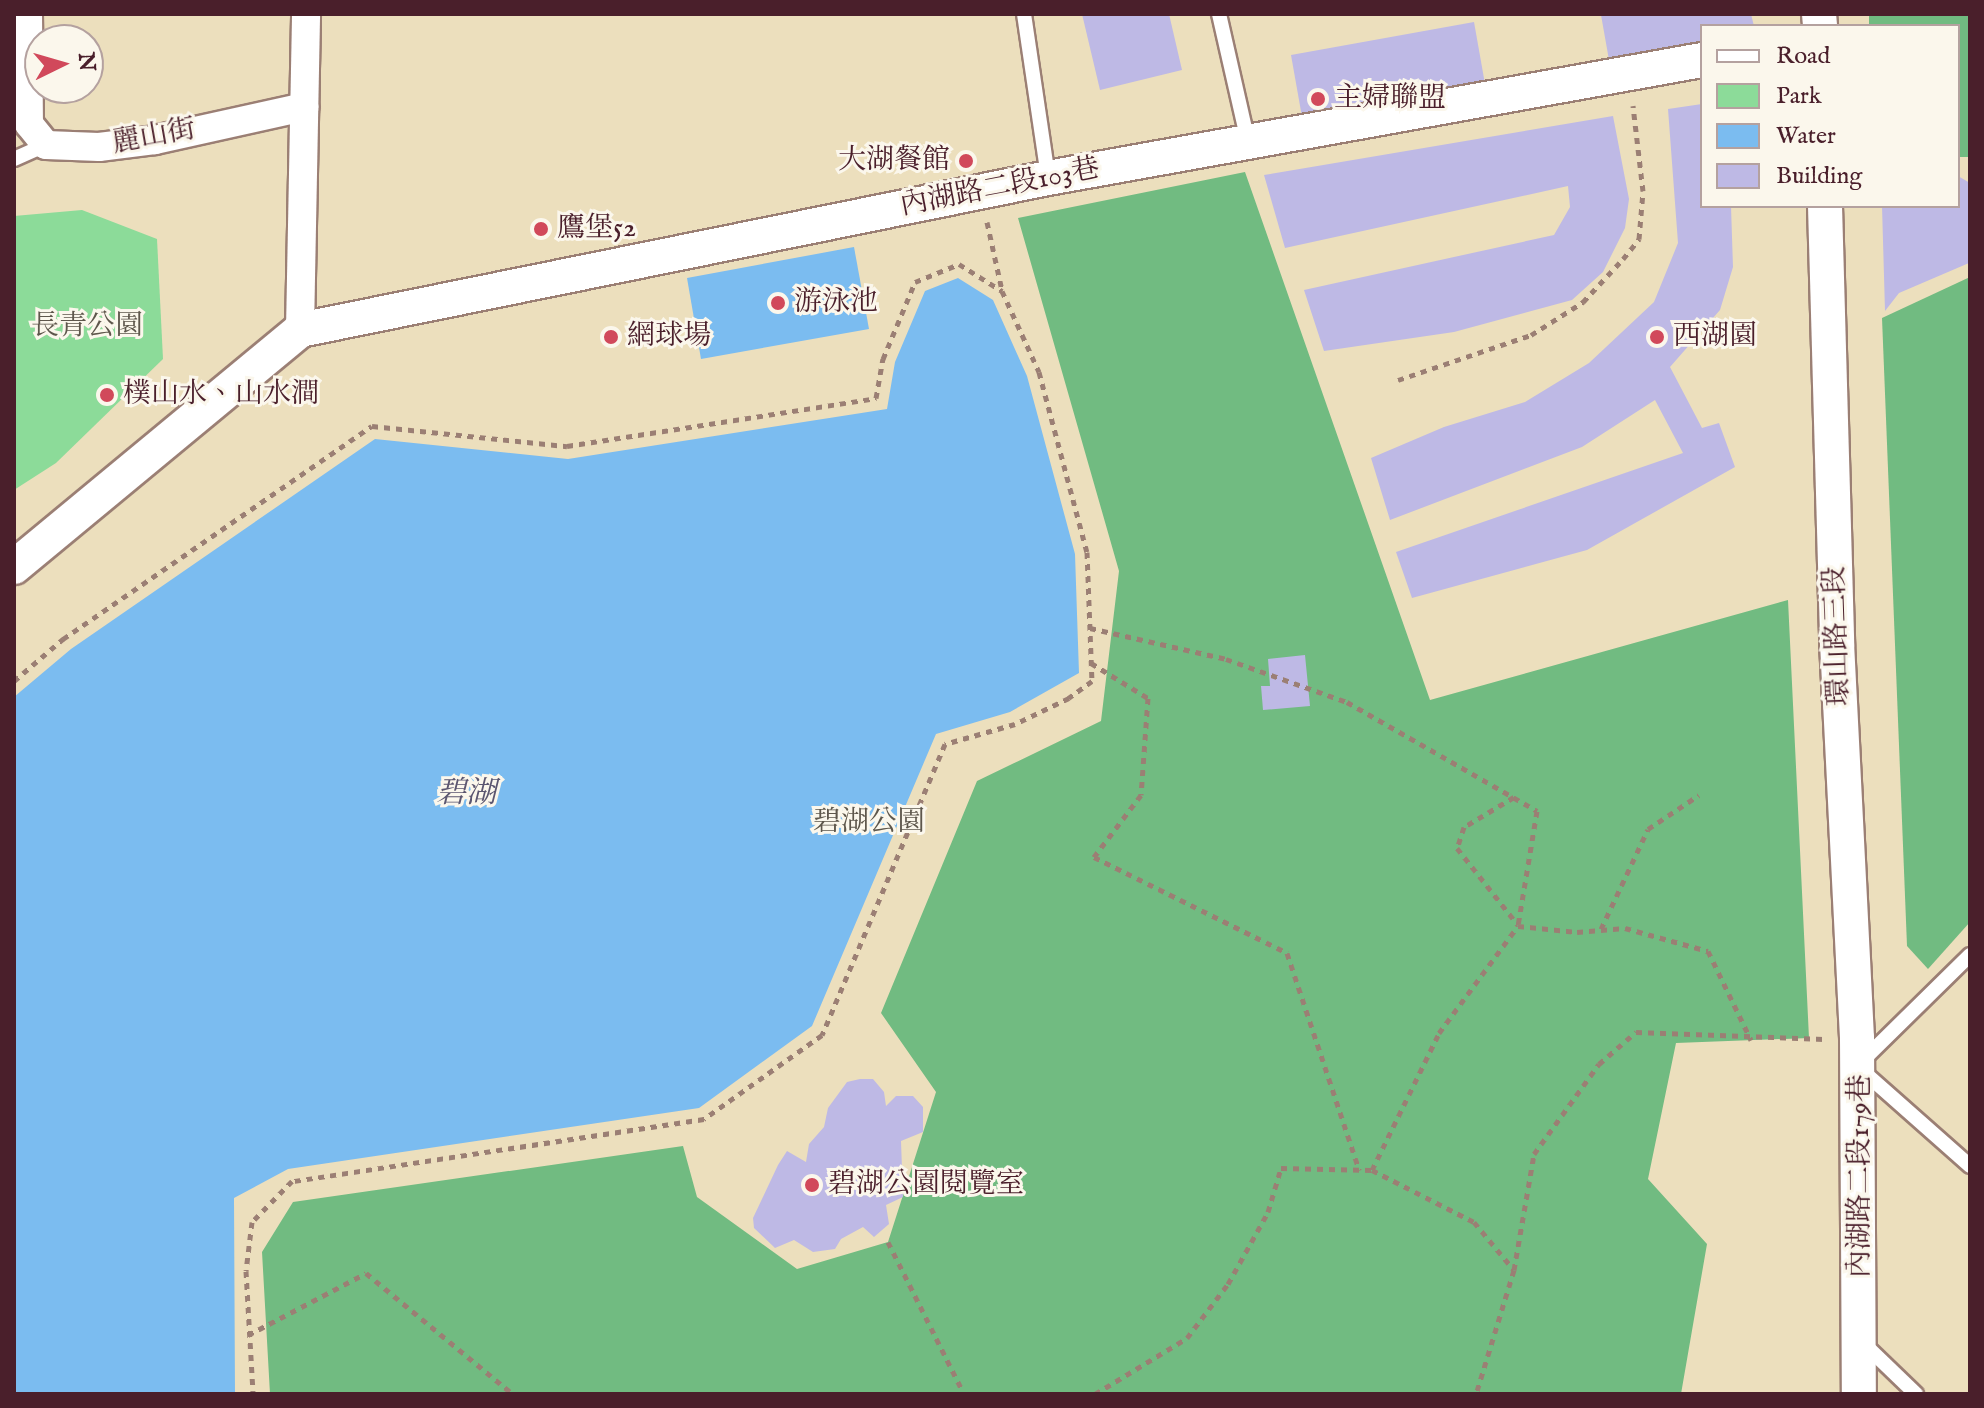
<!DOCTYPE html>
<html>
<head>
<meta charset="utf-8">
<style>
  body { margin:0 }
  #map { position:relative; width:1984px; height:1408px; overflow:hidden; background:#ecdfbd; font-family:"IM FELL English","Noto Serif TC",serif }
  div>[style] { position:absolute }
  .green>* { inset:0; background:#8cdb99 }
  .forest>* { inset:0; background:#71bb81 }
  .water>* { inset:0; background:#7bbcf0 }
  .building>* { inset:0; background:#beb9e5 }
  .path>* { height:5px; margin-top:-2.5px; transform-origin:0; background:repeating-linear-gradient(90deg,#9b7f74 0 6px,transparent 0 12px) }
  .roads { filter:drop-shadow(2px 0 #9b7f74) drop-shadow(-2px 0 #9b7f74) drop-shadow(0 2px #9b7f74) drop-shadow(0 -2px #9b7f74) }
  .service>* { height:14px; margin:-7px; padding:0 7px; transform-origin:7px; border-radius:7px; background:#fff }
  .minor>* { height:28px; margin:-14px; padding:0 14px; transform-origin:14px; border-radius:14px; background:#fff }
  .tertiary>* { height:34px; margin:-17px; padding:0 17px; transform-origin:17px; border-radius:17px; background:#fff }
  .dots>* { width:22px; height:22px; translate:-50% -50%; box-sizing:border-box; border:4px solid #fbf7ec; border-radius:50% }
  span { translate:-50% -50%; white-space:nowrap; text-align:center; line-height:1.15; -webkit-text-stroke:6px #fbf7ec; paint-order:stroke }
  .poi-label { font-size:28px; color:#4a1f2b }
  .left { translate:0 -50%; text-align:left }
  .right { translate:-100% -50%; text-align:right }
  .street-label { font-size:28px; color:#4a1f2b }
  .park-label { font-size:28px; color:#5e574c }
  .water-label { font-size:30px; color:#5b5670; font-style:italic }
  .frame { position:absolute; inset:0; border:16px solid #4a1f2b; pointer-events:none }
  .legend { position:absolute; left:1700px; top:24px; width:260px; height:184px; box-sizing:border-box; background:#fbf7ec; border:2px solid #b4a19f; margin:0; padding:10px 14px; list-style:none; font-size:24px; color:#4a1f2b }
  .legend li { display:flex; align-items:center; gap:16px; height:40px }
  .legend b { width:40px; border:2px solid #b4a19f }
  .north { position:absolute; left:24px; top:24px; width:80px; height:80px; box-sizing:border-box; background:#fbf7ec; border:2px solid #b4a19f; border-radius:50%; rotate:85deg; font-size:22px; font-weight:700; line-height:32px; text-align:center; color:#4a1f2b }
  .north::after { content:''; display:block; margin:auto; width:28px; height:36px; background:#d1495b; clip-path:polygon(50% 0,100% 100%,50% 72%,0 100%) }
</style>
</head>
<body>
<div id="map">
  <div class="green">
    <div style="clip-path:polygon(82px 210px,157px 239px,163px 359px,56px 463px,14px 490px,14px 216px)"></div>
  </div>
  <div class="forest">
    <div style="clip-path:polygon(1869px 14px,1970px 14px,1970px 157px,1958px 157px,1958px 26px,1869px 26px)"></div>
    <div style="clip-path:polygon(1245px 172px,1430px 700px,1788px 600px,1809px 1038px,1676px 1043px,1648px 1179px,1707px 1244px,1681px 1394px,270px 1394px,262px 1252px,293px 1202px,683px 1146px,697px 1197px,797px 1269px,888px 1242px,936px 1092px,881px 1013px,977px 781px,1101px 721px,1119px 571px,1018px 218px)"></div>
    <div style="clip-path:polygon(1970px 277px,1970px 922px,1928px 969px,1907px 946px,1882px 318px)"></div>
  </div>
  <div class="water">
    <div style="clip-path:polygon(854px 247px,869px 329px,701px 359px,687px 278px)"></div>
    <div style="clip-path:polygon(958px 278px,993px 300px,1027px 376px,1075px 554px,1079px 673px,1010px 712px,936px 734px,812px 1026px,699px 1108px,288px 1169px,234px 1198px,235px 1394px,14px 1394px,14px 697px,71px 649px,375px 439px,568px 459px,887px 409px,895px 362px,925px 291px)"></div>
  </div>
  <div class="building">
    <div style="clip-path:polygon(1082px 14px,1169px 14px,1182px 70px,1100px 90px)"></div>
    <div style="clip-path:polygon(1751px 14px,1754px 26px,1702px 26px,1702px 45px,1609px 60px,1601px 15px)"></div>
    <div style="clip-path:polygon(1474px 22px,1485px 84px,1302px 117px,1291px 55px)"></div>
    <div style="clip-path:polygon(1702px 104px,1702px 206px,1731px 206px,1733px 267px,1720px 310px,1670px 367px,1702px 428px,1719px 423px,1735px 467px,1587px 550px,1412px 598px,1396px 552px,1683px 453px,1655px 400px,1582px 447px,1390px 520px,1371px 458px,1444px 427px,1525px 402px,1589px 363px,1654px 302px,1678px 243px,1668px 109px)"></div>
    <div style="clip-path:polygon(1613px 116px,1629px 199px,1625px 228px,1603px 272px,1572px 300px,1454px 332px,1324px 351px,1304px 290px,1554px 235px,1570px 207px,1568px 186px,1285px 248px,1264px 175px)"></div>
    <div style="clip-path:polygon(1958px 176px,1970px 183px,1969px 263px,1899px 293px,1885px 311px,1882px 206px,1958px 206px)"></div>
    <div style="clip-path:polygon(1305px 655px,1310px 706px,1263px 710px,1261px 686px,1270px 686px,1268px 659px)"></div>
    <div style="clip-path:polygon(860px 1079px,873px 1079px,884px 1092px,886px 1106px,896px 1096px,913px 1096px,923px 1107px,923px 1132px,901px 1141px,903px 1197px,886px 1205px,889px 1224px,874px 1237px,863px 1227px,841px 1239px,835px 1249px,813px 1252px,794px 1240px,775px 1248px,754px 1228px,753px 1218px,778px 1165px,787px 1151px,806px 1162px,809px 1144px,824px 1127px,828px 1108px,847px 1082px)"></div>
  </div>
  <div class="path">
    <div style="left:987px;top:222px;width:70px;rotate:77.6deg"></div>
    <div style="left:1398px;top:380px;width:140px;rotate:-18.7deg"></div>
    <div style="left:1531px;top:335px;width:62px;rotate:-32.4deg"></div>
    <div style="left:1583px;top:302px;width:59px;rotate:-47.1deg"></div>
    <div style="left:1623px;top:259px;width:26px;rotate:-51deg"></div>
    <div style="left:1639px;top:239px;width:48px;rotate:-85.2deg"></div>
    <div style="left:1643px;top:191px;width:86px;rotate:-96.7deg"></div>
    <div style="left:1090px;top:628px;width:139px;rotate:12.8deg"></div>
    <div style="left:1226px;top:659px;width:128px;rotate:19.6deg"></div>
    <div style="left:1347px;top:702px;width:219px;rotate:29.8deg"></div>
    <div style="left:1537px;top:811px;width:117px;rotate:99.4deg"></div>
    <div style="left:1091px;top:663px;width:67px;rotate:31.6deg"></div>
    <div style="left:1148px;top:698px;width:97px;rotate:94.1deg"></div>
    <div style="left:1141px;top:795px;width:78px;rotate:127.2deg"></div>
    <div style="left:1094px;top:857px;width:216px;rotate:26.4deg"></div>
    <div style="left:1287px;top:953px;width:229px;rotate:71.6deg"></div>
    <div style="left:14px;top:681px;width:65px;rotate:-40.6deg"></div>
    <div style="left:63px;top:639px;width:375px;rotate:-34.6deg"></div>
    <div style="left:372px;top:426px;width:196px;rotate:5.9deg"></div>
    <div style="left:567px;top:446px;width:313px;rotate:-8.8deg"></div>
    <div style="left:876px;top:398px;width:40px;rotate:-80deg"></div>
    <div style="left:883px;top:359px;width:83px;rotate:-67.4deg"></div>
    <div style="left:915px;top:282px;width:48px;rotate:-22.2deg"></div>
    <div style="left:959px;top:264px;width:51px;rotate:32.1deg"></div>
    <div style="left:1002px;top:291px;width:89px;rotate:65.4deg"></div>
    <div style="left:1039px;top:372px;width:186px;rotate:75.1deg"></div>
    <div style="left:1087px;top:552px;width:129px;rotate:87.8deg"></div>
    <div style="left:1092px;top:681px;width:29px;rotate:144deg"></div>
    <div style="left:1069px;top:698px;width:60px;rotate:154.3deg"></div>
    <div style="left:1015px;top:724px;width:73px;rotate:164.1deg"></div>
    <div style="left:945px;top:744px;width:316px;rotate:112.9deg"></div>
    <div style="left:822px;top:1035px;width:145px;rotate:144.6deg"></div>
    <div style="left:704px;top:1119px;width:417px;rotate:171.4deg"></div>
    <div style="left:292px;top:1181px;width:57px;rotate:134.3deg"></div>
    <div style="left:252px;top:1222px;width:49px;rotate:97deg"></div>
    <div style="left:246px;top:1271px;width:123px;rotate:86.7deg"></div>
    <div style="left:1514px;top:797px;width:58px;rotate:149deg"></div>
    <div style="left:1464px;top:827px;width:22px;rotate:108deg"></div>
    <div style="left:1457px;top:848px;width:98px;rotate:51.6deg"></div>
    <div style="left:1601px;top:929px;width:110px;rotate:-64.8deg"></div>
    <div style="left:1648px;top:829px;width:61px;rotate:-33.7deg"></div>
    <div style="left:1372px;top:1170px;width:153px;rotate:-63.9deg"></div>
    <div style="left:1439px;top:1033px;width:133px;rotate:-53.6deg"></div>
    <div style="left:1518px;top:926px;width:59px;rotate:5.8deg"></div>
    <div style="left:1577px;top:932px;width:48px;rotate:-4.8deg"></div>
    <div style="left:1625px;top:928px;width:86px;rotate:15.5deg"></div>
    <div style="left:1708px;top:951px;width:99px;rotate:64.2deg"></div>
    <div style="left:888px;top:1242px;width:170px;rotate:63.4deg"></div>
    <div style="left:1514px;top:1270px;width:118px;rotate:-80.2deg"></div>
    <div style="left:1534px;top:1154px;width:111px;rotate:-54.2deg"></div>
    <div style="left:1599px;top:1064px;width:49px;rotate:-40.9deg"></div>
    <div style="left:1636px;top:1032px;width:188px;rotate:2.1deg"></div>
    <div style="left:248px;top:1335px;width:133px;rotate:-27.7deg"></div>
    <div style="left:366px;top:1273px;width:190px;rotate:39.5deg"></div>
    <div style="left:1095px;top:1394px;width:108px;rotate:-31.3deg"></div>
    <div style="left:1187px;top:1338px;width:68px;rotate:-52.8deg"></div>
    <div style="left:1228px;top:1284px;width:82px;rotate:-60.9deg"></div>
    <div style="left:1268px;top:1212px;width:46px;rotate:-73.5deg"></div>
    <div style="left:1281px;top:1168px;width:91px;rotate:1.3deg"></div>
    <div style="left:1372px;top:1170px;width:114px;rotate:27deg"></div>
    <div style="left:1474px;top:1222px;width:62px;rotate:50.2deg"></div>
    <div style="left:1514px;top:1270px;width:130px;rotate:107deg"></div>
  </div>
  <div class="roads">
    <div class="service">
      <div style="left:1024px;top:14px;width:165px;rotate:81.6deg"></div>
      <div style="left:1219px;top:14px;width:131px;rotate:77.2deg"></div>
      <div style="left:14px;top:159px;width:35px;rotate:-24deg"></div>
      <div style="left:1970px;top:955px;width:158px;rotate:135.5deg"></div>
      <div style="left:1857px;top:1066px;width:151px;rotate:41.5deg"></div>
      <div style="left:1862px;top:1342px;width:75px;rotate:43.9deg"></div>
    </div>
    <div class="minor">
      <div style="left:28px;top:14px;width:110px;rotate:89.5deg"></div>
      <div style="left:29px;top:124px;width:27px;rotate:51deg"></div>
      <div style="left:46px;top:145px;width:53px;rotate:2.2deg"></div>
      <div style="left:99px;top:147px;width:56px;rotate:-7.1deg"></div>
      <div style="left:155px;top:140px;width:153px;rotate:-12.5deg"></div>
      <div style="left:300px;top:330px;width:316px;rotate:-88.9deg"></div>
    </div>
    <div class="tertiary">
      <div style="left:1819px;top:14px;width:12px;rotate:85deg"></div>
      <div style="left:1825px;top:206px;width:437px;rotate:88.4deg"></div>
      <div style="left:1837px;top:643px;width:396px;rotate:87.1deg"></div>
      <div style="left:1857px;top:1038px;width:356px;rotate:89.7deg"></div>
      <div style="left:14px;top:567px;width:371px;rotate:-39.6deg"></div>
      <div style="left:300px;top:330px;width:763px;rotate:-11.49deg"></div>
      <div style="left:1048px;top:178px;width:665px;rotate:-10.23deg"></div>
    </div>
  </div>
  <div class="dots">
    <div style="left:1318px;top:99px;background:#d1495b"></div>
    <div style="left:966px;top:161px;background:#d1495b"></div>
    <div style="left:541px;top:229px;background:#d1495b"></div>
    <div style="left:778px;top:303px;background:#d1495b"></div>
    <div style="left:611px;top:337px;background:#d1495b"></div>
    <div style="left:1657px;top:337px;background:#d1495b"></div>
    <div style="left:107px;top:395px;background:#d1495b"></div>
    <div style="left:812px;top:1185px;background:#d1495b"></div>
  </div>
  <div class="poi-label">
    <span class="left" style="left:1334px;top:99px">主婦聯盟</span>
    <span class="right" style="left:950px;top:161px">大湖餐館</span>
    <span class="left" style="left:557px;top:229px">鷹堡52</span>
    <span class="left" style="left:794px;top:303px">游泳池</span>
    <span class="left" style="left:627px;top:337px">網球場</span>
    <span class="left" style="left:1673px;top:337px">西湖園</span>
    <span class="left" style="left:123px;top:395px">樸山水、山水澗</span>
    <span class="left" style="left:828px;top:1185px">碧湖公園閱覽室</span>
  </div>
  <div class="street-label">
    <span style="left:154px;top:137px;rotate:-10deg">麗山街</span>
    <span style="left:1000px;top:188px;rotate:-11deg">內湖路二段103巷</span>
    <span style="left:1838px;top:636px;rotate:-92deg">環山路三段</span>
    <span style="left:1861px;top:1176px;rotate:-90deg">內湖路二段179巷</span>
  </div>
  <div class="park-label">
    <span style="left:87px;top:327px">長青公園</span>
    <span style="left:869px;top:823px">碧湖公園</span>
  </div>
  <div class="water-label">
    <span style="left:466px;top:794px">碧湖</span>
  </div>
  <div class="frame"></div>
  <ul class="legend">
  <li><b style="height:10px;background:#fff"></b>Road</li>
  <li><b style="height:22px;background:#8cdb99"></b>Park</li>
  <li><b style="height:22px;background:#7bbcf0"></b>Water</li>
  <li><b style="height:22px;background:#beb9e5"></b>Building</li>
  </ul>
  <div class="north">N</div>
</div>
</body>
</html>
